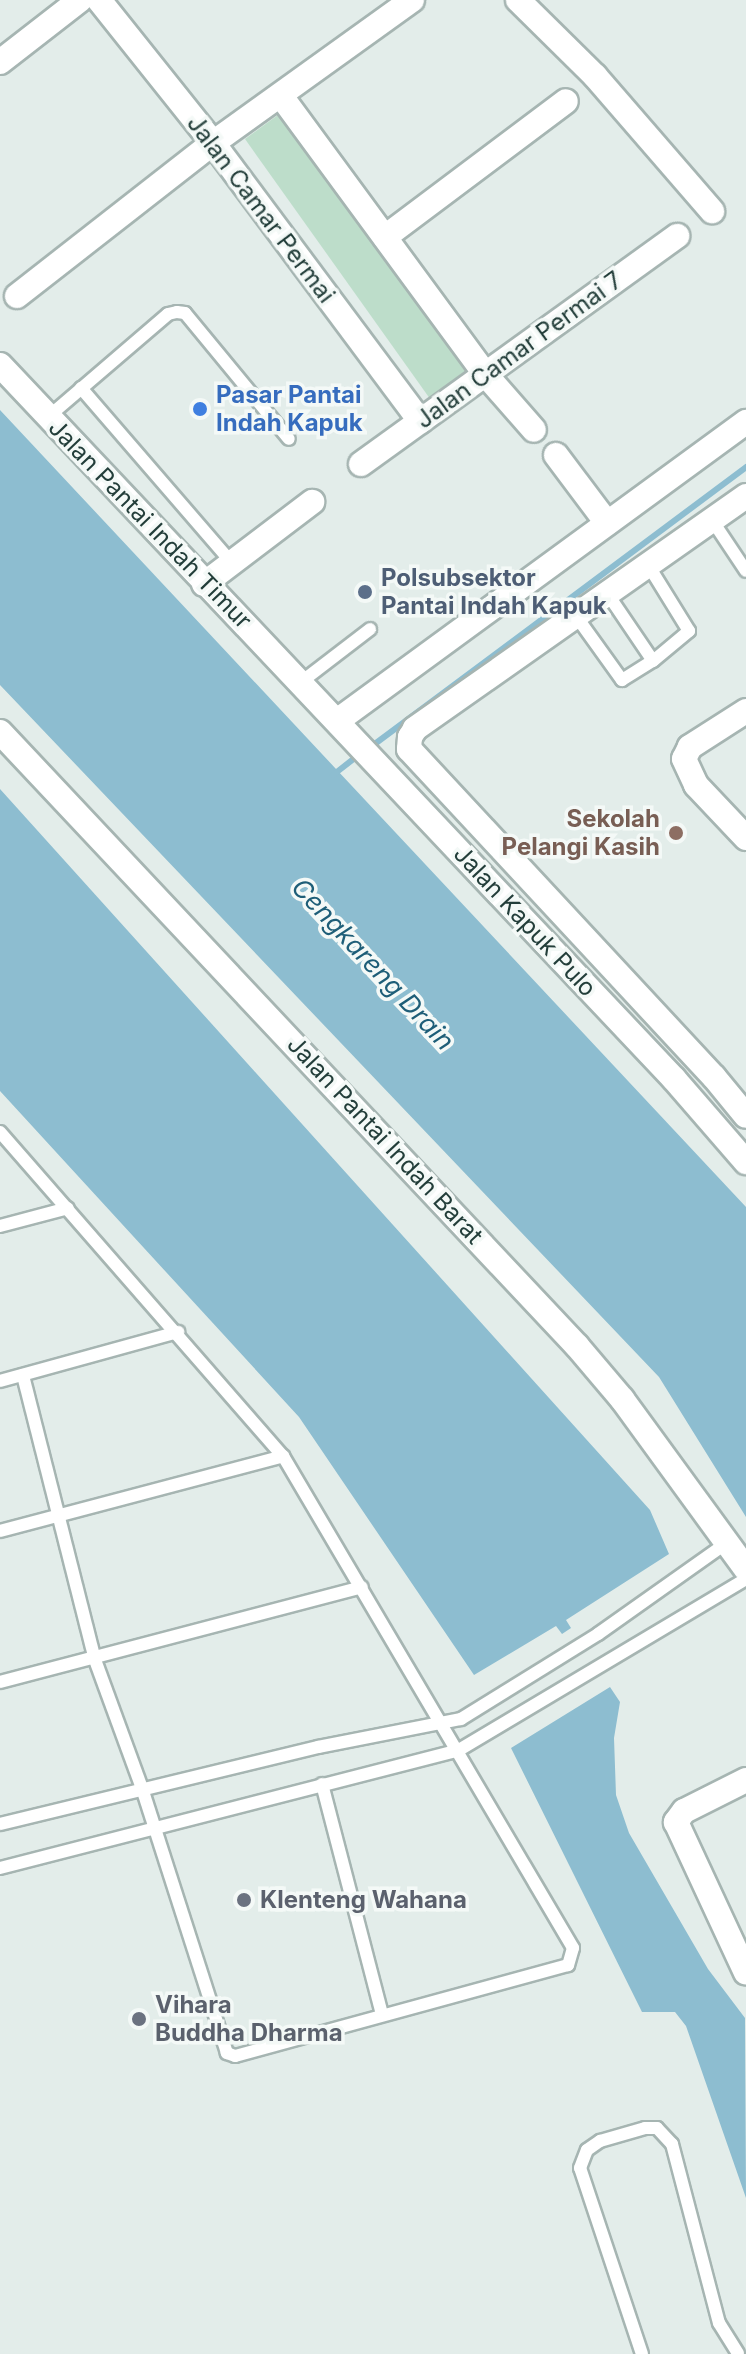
<!DOCTYPE html>
<html>
<head>
<meta charset="utf-8">
<style>
  body { margin:0 }
  #map { position:relative; width:746px; height:2354px; overflow:hidden; background:#e3edea; font-family:Inter,sans-serif }
  div>[style] { position:absolute }
  .green>* { inset:0; background:#bdddca }
  .water>* { inset:0; background:#8dbdd0 }
  .stream>* { height:6px; margin:-3px; padding:0 3px; transform-origin:3px; border-radius:3px; background:#8dbdd0 }
  .roads { filter:drop-shadow(2px 0 #a6b5b2) drop-shadow(-2px 0 #a6b5b2) drop-shadow(0 2px #a6b5b2) drop-shadow(0 -2px #a6b5b2) }
  .service>* { height:12px; margin:-6px; padding:0 6px; transform-origin:6px; border-radius:6px; background:#fff }
  .minor>* { height:24px; margin:-12px; padding:0 12px; transform-origin:12px; border-radius:12px; background:#fff }
  .secondary>* { height:24px; margin:-12px; padding:0 12px; transform-origin:12px; border-radius:12px; background:#fff }
  .dots>* { width:22px; height:22px; translate:-50% -50%; box-sizing:border-box; border:4px solid #f4f9f7; border-radius:50% }
  span { translate:-50% -50%; white-space:nowrap; text-align:center; line-height:1.15; -webkit-text-stroke:7px #f4f9f7; paint-order:stroke }
  .street-label { font-size:24px; color:#233e3a }
  .shop-label { font-size:24px; color:#366cbe; font-weight:700 }
  .left { translate:0 -50%; text-align:left }
  .service-label { font-size:24px; color:#4e5e75; font-weight:700 }
  .education-label { font-size:24px; color:#785e54; font-weight:700 }
  .right { translate:-100% -50%; text-align:right }
  .worship-label { font-size:24px; color:#5b616d; font-weight:700 }
  .water-label { font-size:26px; color:#1e5e78; font-style:italic }
</style>
</head>
<body>
<div id="map">
  <div class="green">
    <div style="clip-path:polygon(297px 101px,486px 366px,433px 403px,245px 139px)"></div>
  </div>
  <div class="water">
    <div style="clip-path:polygon(0 410px,746px 1207px,746px 1517px,659px 1377px,0 685px)"></div>
    <div style="clip-path:polygon(0 789px,650px 1510px,669px 1554px,566px 1620px,571px 1628px,562px 1634px,556px 1626px,474px 1675px,299px 1417px,0 1091px)"></div>
    <div style="clip-path:polygon(610px 1687px,620px 1702px,614px 1738px,616px 1795px,629px 1833px,708px 1969px,745px 2018px,746px 2198px,686px 2026px,675px 2012px,642px 2012px,511px 1748px)"></div>
  </div>
  <div class="stream">
    <div style="left:368px;top:749px;width:472px;rotate:-36.7deg"></div>
    <div style="left:333px;top:775px;width:33px;rotate:-38deg"></div>
  </div>
  <div class="roads">
    <div class="service">
      <div style="left:81px;top:388px;width:231px;rotate:49.2deg"></div>
      <div style="left:48px;top:417px;width:158px;rotate:-40.6deg"></div>
      <div style="left:168px;top:314px;width:9px;rotate:-13deg"></div>
      <div style="left:177px;top:312px;width:8px;rotate:7deg"></div>
      <div style="left:185px;top:313px;width:163px;rotate:50.5deg"></div>
      <div style="left:712px;top:520px;width:61px;rotate:56.3deg"></div>
      <div style="left:607px;top:593px;width:82px;rotate:55.9deg"></div>
      <div style="left:576px;top:616px;width:79px;rotate:54.3deg"></div>
      <div style="left:622px;top:680px;width:36px;rotate:-32deg"></div>
      <div style="left:653px;top:661px;width:47px;rotate:-39.8deg"></div>
      <div style="left:689px;top:631px;width:78px;rotate:-121.8deg"></div>
      <div style="left:301px;top:682px;width:87px;rotate:-37.5deg"></div>
      <div style="left:0;top:1132px;width:430px;rotate:48.9deg"></div>
      <div style="left:283px;top:1456px;width:571px;rotate:59.48deg"></div>
      <div style="left:573px;top:1948px;width:18px;rotate:106deg"></div>
      <div style="left:568px;top:1965px;width:345px;rotate:164.7deg"></div>
      <div style="left:235px;top:2056px;width:9px;rotate:-159deg"></div>
      <div style="left:227px;top:2053px;width:275px;rotate:-107.8deg"></div>
      <div style="left:143px;top:1791px;width:140px;rotate:-110.1deg"></div>
      <div style="left:95px;top:1660px;width:294px;rotate:-104.2deg"></div>
      <div style="left:0;top:1226px;width:70px;rotate:-14.8deg"></div>
      <div style="left:0;top:1381px;width:185px;rotate:-15.4deg"></div>
      <div style="left:0;top:1531px;width:293px;rotate:-14.8deg"></div>
      <div style="left:0;top:1682px;width:374px;rotate:-14.7deg"></div>
      <div style="left:322px;top:1784px;width:238px;rotate:75.4deg"></div>
      <div style="left:0;top:1824px;width:327px;rotate:-13.6deg"></div>
      <div style="left:318px;top:1747px;width:146px;rotate:-11.1deg"></div>
      <div style="left:461px;top:1719px;width:161px;rotate:-31.8deg"></div>
      <div style="left:598px;top:1634px;width:159px;rotate:-35.3deg"></div>
      <div style="left:0;top:1868px;width:474px;rotate:-14.4deg"></div>
      <div style="left:459px;top:1750px;width:334px;rotate:-30.8deg"></div>
      <div style="left:642px;top:2354px;width:196px;rotate:-108.4deg"></div>
      <div style="left:580px;top:2168px;width:19px;rotate:-69deg"></div>
      <div style="left:587px;top:2150px;width:16px;rotate:-35deg"></div>
      <div style="left:600px;top:2141px;width:47px;rotate:-16.1deg"></div>
      <div style="left:645px;top:2128px;width:12px"></div>
      <div style="left:657px;top:2128px;width:22px;rotate:47deg"></div>
      <div style="left:672px;top:2144px;width:185px;rotate:75.3deg"></div>
      <div style="left:719px;top:2323px;width:36px;rotate:58deg"></div>
    </div>
    <div class="minor">
      <div style="left:99px;top:0;width:183px;rotate:51.4deg"></div>
      <div style="left:213px;top:143px;width:347px;rotate:53.3deg"></div>
      <div style="left:518px;top:0;width:108px;rotate:44.6deg"></div>
      <div style="left:595px;top:76px;width:179px;rotate:49.1deg"></div>
      <div style="left:0;top:62px;width:101px;rotate:-37.8deg"></div>
      <div style="left:281px;top:96px;width:345px;rotate:53.7deg"></div>
      <div style="left:485px;top:374px;width:74px;rotate:48.8deg"></div>
      <div style="left:385px;top:237px;width:226px;rotate:-36.9deg"></div>
      <div style="left:17px;top:296px;width:249px;rotate:-38deg"></div>
      <div style="left:213px;top:143px;width:245px;rotate:-35.7deg"></div>
      <div style="left:556px;top:455px;width:85px;rotate:53.1deg"></div>
      <div style="left:361px;top:464px;width:390px;rotate:-35.8deg"></div>
      <div style="left:746px;top:496px;width:405px;rotate:144.9deg"></div>
      <div style="left:415px;top:729px;width:9px;rotate:122deg"></div>
      <div style="left:410px;top:737px;width:12px;rotate:95deg"></div>
      <div style="left:409px;top:749px;width:448px;rotate:47.1deg"></div>
      <div style="left:714px;top:1077px;width:50px;rotate:50.6deg"></div>
      <div style="left:204px;top:584px;width:136px;rotate:-37.2deg"></div>
      <div style="left:746px;top:711px;width:67px;rotate:147.3deg"></div>
      <div style="left:690px;top:747px;width:13px;rotate:117deg"></div>
      <div style="left:684px;top:759px;width:29px;rotate:65deg"></div>
      <div style="left:696px;top:785px;width:73px;rotate:46.7deg"></div>
      <div style="left:337px;top:721px;width:507px;rotate:-36.17deg"></div>
      <div style="left:746px;top:1780px;width:69px;rotate:153.4deg"></div>
      <div style="left:684px;top:1811px;width:14px;rotate:126deg"></div>
      <div style="left:676px;top:1822px;width:166px;rotate:65.1deg"></div>
    </div>
    <div class="secondary">
      <div style="left:0;top:365px;width:982px;rotate:46.65deg"></div>
      <div style="left:674px;top:1079px;width:110px;rotate:49.1deg"></div>
      <div style="left:0;top:732px;width:843px;rotate:46.78deg"></div>
      <div style="left:577px;top:1346px;width:70px;rotate:49.7deg"></div>
      <div style="left:622px;top:1399px;width:210px;rotate:53.9deg"></div>
    </div>
  </div>
  <div class="dots">
    <div style="left:200px;top:409px;background:#3f7fe0"></div>
    <div style="left:365px;top:592px;background:#5c6f8a"></div>
    <div style="left:676px;top:833px;background:#8d6e63"></div>
    <div style="left:244px;top:1900px;background:#6b7280"></div>
    <div style="left:139px;top:2019px;background:#6b7280"></div>
  </div>
  <div class="street-label">
    <span style="left:261px;top:209px;rotate:53deg">Jalan Camar Permai</span>
    <span style="left:519px;top:350px;rotate:-36deg">Jalan Camar Permai 7</span>
    <span style="left:150px;top:524px;rotate:46deg">Jalan Pantai Indah Timur</span>
    <span style="left:525px;top:921px;rotate:47deg">Jalan Kapuk Pulo</span>
    <span style="left:385px;top:1140px;rotate:47deg">Jalan Pantai Indah Barat</span>
  </div>
  <div class="shop-label">
    <span class="left" style="left:216px;top:409px">Pasar Pantai<br>Indah Kapuk</span>
  </div>
  <div class="service-label">
    <span class="left" style="left:381px;top:592px">Polsubsektor<br>Pantai Indah Kapuk</span>
  </div>
  <div class="education-label">
    <span class="right" style="left:660px;top:833px">Sekolah<br>Pelangi Kasih</span>
  </div>
  <div class="worship-label">
    <span class="left" style="left:260px;top:1900px">Klenteng Wahana</span>
    <span class="left" style="left:155px;top:2019px">Vihara<br>Buddha Dharma</span>
  </div>
  <div class="water-label">
    <span style="left:373px;top:964px;rotate:47deg">Cengkareng Drain</span>
  </div>
</div>
</body>
</html>
